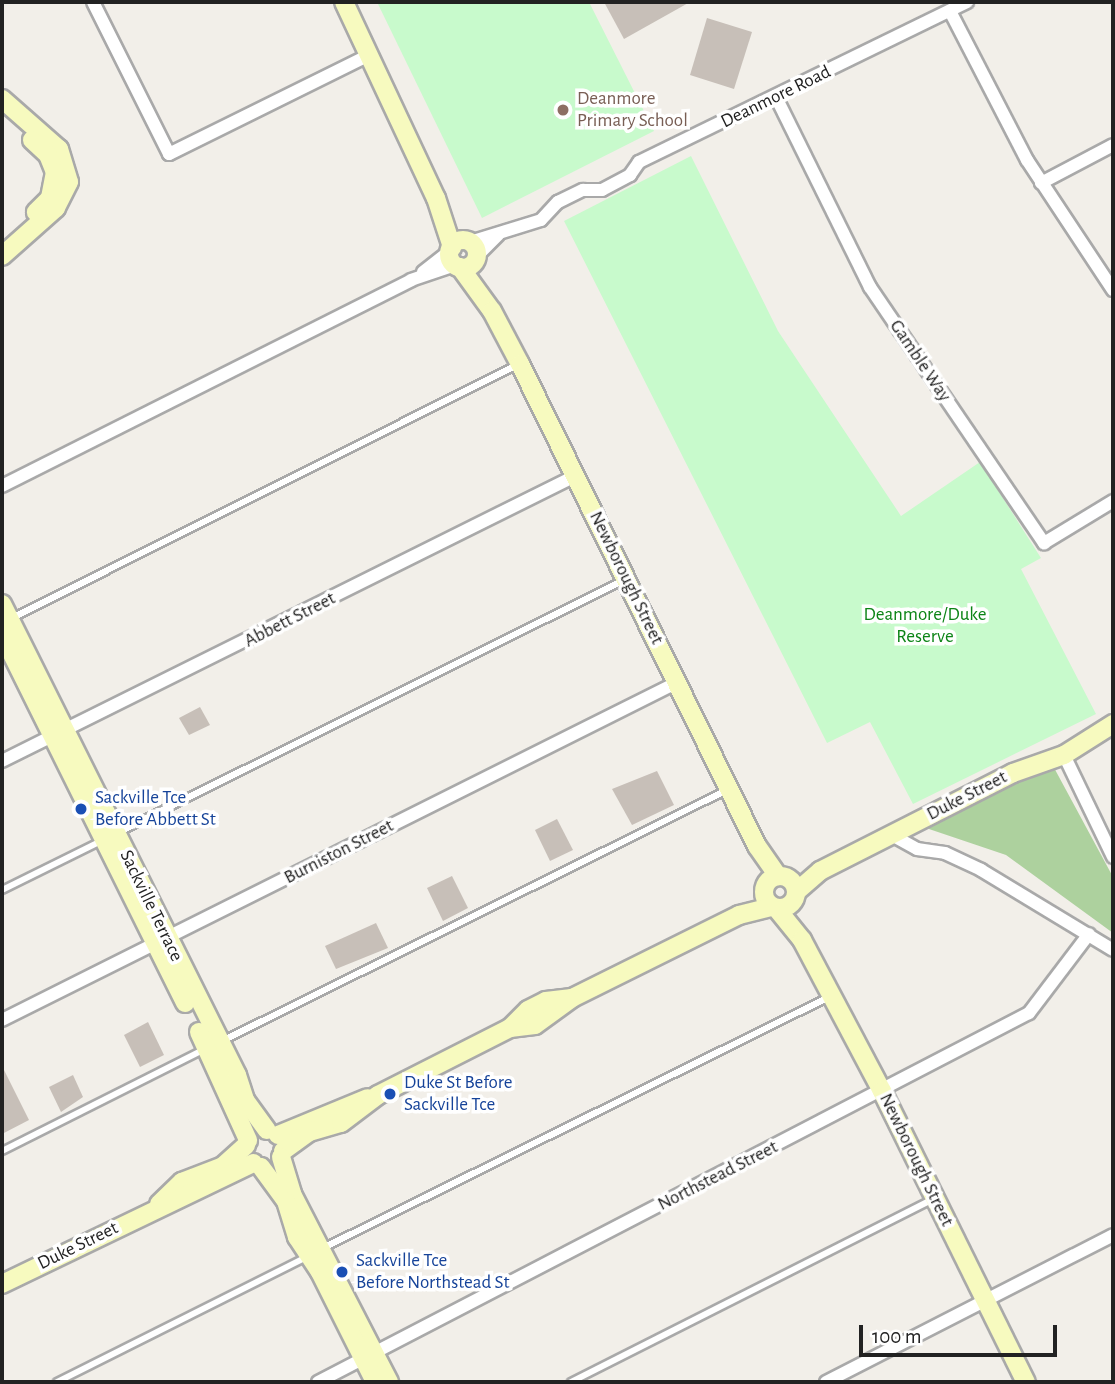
<!DOCTYPE html>
<html>
<head>
<meta charset="utf-8">
<style>
  body { margin:0 }
  #map { position:relative; width:1115px; height:1384px; overflow:hidden; background:#f2efe9; font-family:"Alegreya Sans",sans-serif }
  div>[style] { position:absolute }
  .forest>* { inset:0; background:#add19e }
  .park>* { inset:0; background:#c8facc }
  .building>* { inset:0; background:#c7bfb8 }
  .roads { filter:drop-shadow(2px 0 #a9a9a9) drop-shadow(-2px 0 #a9a9a9) drop-shadow(0 2px #a9a9a9) drop-shadow(0 -2px #a9a9a9) }
  .lane>* { height:6px; margin:-3px; padding:0 3px; transform-origin:3px; border-radius:3px; background:#fff }
  .street>* { height:12px; margin:-6px; padding:0 6px; transform-origin:6px; border-radius:6px; background:#fff }
  .secondary>* { height:18px; margin:-9px; padding:0 9px; transform-origin:9px; border-radius:9px; background:#f7fabf }
  .secondary>.ring { margin:-9px; padding:0; box-sizing:content-box; background:none; border:18px solid #f7fabf; border-radius:50% }
  .dots>* { width:19px; height:19px; translate:-50% -50%; box-sizing:border-box; border:4px solid #fff; border-radius:50% }
  span { translate:-50% -50%; white-space:nowrap; text-align:center; line-height:1.15; -webkit-text-stroke:7px #fff; paint-order:stroke }
  .street-label { font-size:19px; color:#222 }
  .education-label { font-size:19px; color:#785e54 }
  .left { translate:0 -50%; text-align:left }
  .park-label { font-size:19px; color:#0c8416 }
  .transit-label { font-size:19px; color:#164399 }
  .frame { position:absolute; inset:0; border:4px solid #222; pointer-events:none }
  .scale { position:absolute; left:859px; top:1325px; width:198px; height:32px; box-sizing:border-box; border:4px solid #222; border-top:0; padding-left:9px; font-size:21px; line-height:24px; white-space:nowrap; color:#222; -webkit-text-stroke:5px #fff; paint-order:stroke }
</style>
</head>
<body>
<div id="map">
  <div class="forest">
    <div style="clip-path:polygon(1052px 764px,1113px 877px,1113px 933px,1006px 855px,926px 828px)"></div>
  </div>
  <div class="park">
    <div style="clip-path:polygon(377px 2px,589px 2px,654px 131px,482px 218px)"></div>
    <div style="clip-path:polygon(691px 156px,778px 331px,901px 516px,980px 462px,1041px 558px,1021px 569px,1096px 714px,913px 804px,870px 722px,827px 743px,564px 221px)"></div>
  </div>
  <div class="building">
    <div style="clip-path:polygon(604px 2px,690px 2px,624px 39px)"></div>
    <div style="clip-path:polygon(707px 18px,752px 32px,734px 89px,690px 75px)"></div>
    <div style="clip-path:polygon(200px 707px,210px 725px,189px 735px,179px 718px)"></div>
    <div style="clip-path:polygon(657px 771px,674px 805px,632px 825px,612px 789px)"></div>
    <div style="clip-path:polygon(557px 819px,573px 850px,550px 861px,535px 830px)"></div>
    <div style="clip-path:polygon(452px 876px,468px 908px,443px 921px,427px 888px)"></div>
    <div style="clip-path:polygon(376px 923px,388px 948px,336px 969px,325px 946px)"></div>
    <div style="clip-path:polygon(148px 1022px,164px 1055px,140px 1067px,124px 1035px)"></div>
    <div style="clip-path:polygon(2px 1066px,29px 1120px,2px 1134px)"></div>
    <div style="clip-path:polygon(73px 1075px,83px 1097px,61px 1112px,49px 1087px)"></div>
  </div>
  <div class="roads">
    <div class="lane">
      <div style="left:12px;top:618px;width:567px;rotate:-26.61deg"></div>
      <div style="left:117px;top:833px;width:567px;rotate:-26.52deg"></div>
      <div style="left:2px;top:890px;width:113px;rotate:-26.3deg"></div>
      <div style="left:222px;top:1041px;width:564px;rotate:-26.43deg"></div>
      <div style="left:2px;top:1151px;width:225px;rotate:-26.7deg"></div>
      <div style="left:323px;top:1248px;width:565px;rotate:-26.38deg"></div>
      <div style="left:57px;top:1382px;width:282px;rotate:-26.6deg"></div>
      <div style="left:571px;top:1382px;width:404px;rotate:-26.8deg"></div>
    </div>
    <div class="street">
      <div style="left:93px;top:2px;width:170px;rotate:63.4deg"></div>
      <div style="left:169px;top:154px;width:223px;rotate:-26.3deg"></div>
      <div style="left:950px;top:11px;width:168px;rotate:62.7deg"></div>
      <div style="left:1027px;top:160px;width:156px;rotate:56.5deg"></div>
      <div style="left:776px;top:97px;width:212px;rotate:63.7deg"></div>
      <div style="left:870px;top:287px;width:310px;rotate:55.8deg"></div>
      <div style="left:1044px;top:543px;width:81px;rotate:-31.3deg"></div>
      <div style="left:1041px;top:183px;width:81px;rotate:-27.8deg"></div>
      <div style="left:470px;top:242px;width:74px;rotate:-17.2deg"></div>
      <div style="left:541px;top:220px;width:25px;rotate:-47deg"></div>
      <div style="left:558px;top:202px;width:28px;rotate:-26deg"></div>
      <div style="left:583px;top:190px;width:19px"></div>
      <div style="left:602px;top:190px;width:32px;rotate:-28deg"></div>
      <div style="left:630px;top:175px;width:16px;rotate:-55deg"></div>
      <div style="left:639px;top:162px;width:365px;rotate:-26deg"></div>
      <div style="left:477px;top:256px;width:30px;rotate:-45deg"></div>
      <div style="left:423px;top:272px;width:34px;rotate:-38deg"></div>
      <div style="left:2px;top:486px;width:458px;rotate:-26.7deg"></div>
      <div style="left:411px;top:280px;width:46px;rotate:-18.8deg"></div>
      <div style="left:1064px;top:755px;width:113px;rotate:64.3deg"></div>
      <div style="left:2px;top:761px;width:642px;rotate:-26.45deg"></div>
      <div style="left:890px;top:834px;width:31px;rotate:29deg"></div>
      <div style="left:917px;top:849px;width:28px;rotate:8deg"></div>
      <div style="left:945px;top:853px;width:40px;rotate:25deg"></div>
      <div style="left:981px;top:870px;width:154px;rotate:31.2deg"></div>
      <div style="left:2px;top:1020px;width:754px;rotate:-26.57deg"></div>
      <div style="left:318px;top:1382px;width:801px;rotate:-27.43deg"></div>
      <div style="left:1029px;top:1013px;width:99px;rotate:-52.8deg"></div>
      <div style="left:826px;top:1382px;width:322px;rotate:-27.1deg"></div>
    </div>
    <div class="secondary">
      <div style="left:344px;top:2px;width:217px;rotate:64.9deg"></div>
      <div style="left:436px;top:198px;width:52px;rotate:71.9deg"></div>
      <div style="left:2px;top:99px;width:76px;rotate:41.3deg"></div>
      <div style="left:59px;top:149px;width:34px;rotate:73deg"></div>
      <div style="left:69px;top:182px;width:29px;rotate:117deg"></div>
      <div style="left:56px;top:208px;width:72px;rotate:138.4deg"></div>
      <div style="left:32px;top:140px;width:22px;rotate:43deg"></div>
      <div style="left:48px;top:155px;width:18px;rotate:68deg"></div>
      <div style="left:55px;top:172px;width:26px;rotate:101deg"></div>
      <div style="left:50px;top:198px;width:20px;rotate:135deg"></div>
      <div class="ring" style="left:449px;top:240px;width:10px;height:10px"></div>
      <div style="left:460px;top:267px;width:54px;rotate:54deg"></div>
      <div style="left:492px;top:311px;width:60px;rotate:62.2deg"></div>
      <div style="left:520px;top:364px;width:537px;rotate:63.82deg"></div>
      <div style="left:757px;top:846px;width:37px;rotate:55deg"></div>
      <div style="left:2px;top:604px;width:526px;rotate:63.48deg"></div>
      <div style="left:237px;top:1075px;width:26px;rotate:72deg"></div>
      <div style="left:245px;top:1100px;width:37px;rotate:54deg"></div>
      <div style="left:2px;top:634px;width:412px;rotate:63.6deg"></div>
      <div class="ring" style="left:764px;top:876px;width:14px;height:14px"></div>
      <div style="left:796px;top:892px;width:32px;rotate:-41deg"></div>
      <div style="left:820px;top:871px;width:216px;rotate:-26.9deg"></div>
      <div style="left:1013px;top:773px;width:54px;rotate:-19.4deg"></div>
      <div style="left:1064px;top:755px;width:58px;rotate:-32.3deg"></div>
      <div style="left:777px;top:909px;width:40px;rotate:51deg"></div>
      <div style="left:802px;top:940px;width:171px;rotate:62.1deg"></div>
      <div style="left:882px;top:1091px;width:325px;rotate:63.7deg"></div>
      <div style="left:510px;top:1028px;width:25px;rotate:-7deg"></div>
      <div style="left:535px;top:1025px;width:46px;rotate:-36.1deg"></div>
      <div style="left:572px;top:998px;width:186px;rotate:-26.4deg"></div>
      <div style="left:739px;top:915px;width:33px;rotate:-14deg"></div>
      <div style="left:199px;top:1032px;width:119px;rotate:65.6deg"></div>
      <div style="left:278px;top:1135px;width:97px;rotate:-22.3deg"></div>
      <div style="left:283px;top:1151px;width:32px;rotate:-36deg"></div>
      <div style="left:309px;top:1132px;width:33px;rotate:-16deg"></div>
      <div style="left:341px;top:1123px;width:46px;rotate:-37.1deg"></div>
      <div style="left:378px;top:1095px;width:148px;rotate:-26.9deg"></div>
      <div style="left:510px;top:1028px;width:25px;rotate:-45deg"></div>
      <div style="left:528px;top:1010px;width:20px;rotate:-27deg"></div>
      <div style="left:546px;top:1001px;width:26px;rotate:-7deg"></div>
      <div style="left:281px;top:1157px;width:39px;rotate:73deg"></div>
      <div style="left:292px;top:1194px;width:212px;rotate:62.7deg"></div>
      <div style="left:261px;top:1167px;width:42px;rotate:53.7deg"></div>
      <div style="left:286px;top:1201px;width:38px;rotate:73deg"></div>
      <div style="left:297px;top:1237px;width:42px;rotate:56.7deg"></div>
      <div style="left:320px;top:1272px;width:123px;rotate:63.4deg"></div>
      <div style="left:159px;top:1204px;width:32px;rotate:-44deg"></div>
      <div style="left:182px;top:1182px;width:44px;rotate:-21.3deg"></div>
      <div style="left:223px;top:1166px;width:31px;rotate:-42deg"></div>
      <div style="left:2px;top:1284px;width:279px;rotate:-25.7deg"></div>
    </div>
  </div>
  <div class="dots">
    <div style="left:563px;top:110px;background:#8d6e63"></div>
    <div style="left:81px;top:809px;background:#1a4fb4"></div>
    <div style="left:390px;top:1094px;background:#1a4fb4"></div>
    <div style="left:342px;top:1272px;background:#1a4fb4"></div>
  </div>
  <div class="street-label">
    <span style="left:776px;top:97px;rotate:-26deg">Deanmore Road</span>
    <span style="left:920px;top:361px;rotate:56deg">Gamble Way</span>
    <span style="left:626px;top:578px;rotate:64deg">Newborough Street</span>
    <span style="left:290px;top:620px;rotate:-27deg">Abbett Street</span>
    <span style="left:967px;top:796px;rotate:-27deg">Duke Street</span>
    <span style="left:339px;top:852px;rotate:-27deg">Burniston Street</span>
    <span style="left:151px;top:906px;rotate:64deg">Sackville Terrace</span>
    <span style="left:916px;top:1160px;rotate:64deg">Newborough Street</span>
    <span style="left:718px;top:1176px;rotate:-27deg">Northstead Street</span>
    <span style="left:78px;top:1246px;rotate:-26deg">Duke Street</span>
  </div>
  <div class="education-label">
    <span class="left" style="left:577px;top:110px">Deanmore<br>Primary School</span>
  </div>
  <div class="park-label">
    <span style="left:925px;top:626px">Deanmore/Duke<br>Reserve</span>
  </div>
  <div class="transit-label">
    <span class="left" style="left:95px;top:809px">Sackville Tce<br>Before Abbett St</span>
    <span class="left" style="left:404px;top:1094px">Duke St Before<br>Sackville Tce</span>
    <span class="left" style="left:356px;top:1272px">Sackville Tce<br>Before Northstead St</span>
  </div>
  <div class="frame"></div>
  <div class="scale">100 m</div>
</div>
</body>
</html>
